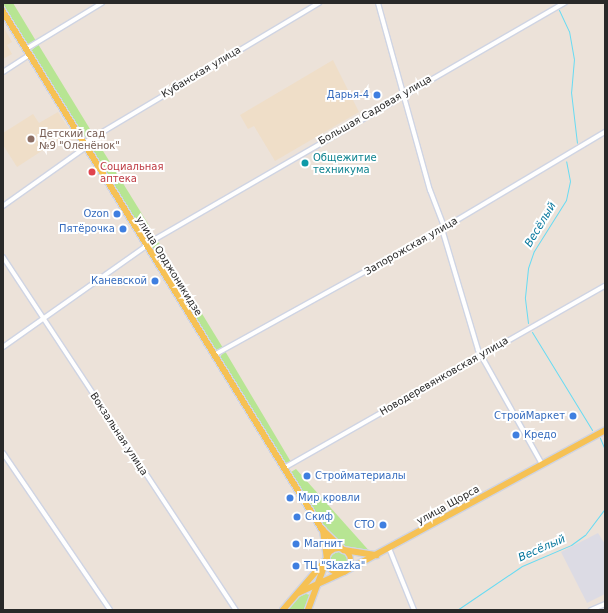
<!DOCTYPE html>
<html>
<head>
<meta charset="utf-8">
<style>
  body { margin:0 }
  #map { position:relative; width:608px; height:613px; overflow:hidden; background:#ece2d9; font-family:"DejaVu Sans",sans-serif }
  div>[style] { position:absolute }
  .industrial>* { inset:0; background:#dcdbe4 }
  .education>* { inset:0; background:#efdec8 }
  .green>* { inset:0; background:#b7e593 }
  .round { border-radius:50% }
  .stream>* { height:1px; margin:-0.5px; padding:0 0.5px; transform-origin:0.5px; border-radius:0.5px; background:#67dbf3 }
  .roads { filter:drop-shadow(1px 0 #cfd4e3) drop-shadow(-1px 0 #cfd4e3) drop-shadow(0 1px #cfd4e3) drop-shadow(0 -1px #cfd4e3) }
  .minor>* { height:4px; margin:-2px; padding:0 2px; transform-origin:2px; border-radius:2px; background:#fff }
  .major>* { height:5.5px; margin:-2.75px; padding:0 2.75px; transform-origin:2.75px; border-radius:2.75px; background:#f6c154 }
  .major>.ring { margin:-2.75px; padding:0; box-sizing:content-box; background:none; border:5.5px solid #f6c154; border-radius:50% }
  .dots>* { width:11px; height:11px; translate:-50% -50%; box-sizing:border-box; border:2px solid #fff; border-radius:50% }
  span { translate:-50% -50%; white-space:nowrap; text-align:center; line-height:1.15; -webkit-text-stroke:4px #fff; paint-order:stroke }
  .street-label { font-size:10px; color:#292929 }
  .shop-label { font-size:10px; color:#366cbe }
  .right { translate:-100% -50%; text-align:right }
  .left { translate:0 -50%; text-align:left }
  .education-label { font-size:10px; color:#785e54 }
  .culture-label { font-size:10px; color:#0d838f }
  .health-label { font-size:10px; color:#be3a42 }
  .water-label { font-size:11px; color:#08789e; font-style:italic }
  .frame { position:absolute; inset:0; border:4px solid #292929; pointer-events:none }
</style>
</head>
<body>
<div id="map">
  <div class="industrial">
    <div style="clip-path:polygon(598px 533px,605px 544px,605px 594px,587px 603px,561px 552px)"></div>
  </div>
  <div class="education">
    <div style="clip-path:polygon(3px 26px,12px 42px,7px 45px,12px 54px,3px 59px)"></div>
    <div style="clip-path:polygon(333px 60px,359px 112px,275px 161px,254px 126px,248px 129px,240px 115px)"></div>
    <div style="clip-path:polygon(58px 112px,71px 132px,17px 167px,3px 145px,3px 133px,33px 114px,39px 123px)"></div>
  </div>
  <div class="green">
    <div style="clip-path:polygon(3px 3px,13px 3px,36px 41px,26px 45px)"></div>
    <div style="clip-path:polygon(38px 44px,93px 134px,86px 139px,30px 52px)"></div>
    <div style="clip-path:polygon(95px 138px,150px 227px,140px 232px,88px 146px)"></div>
    <div style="clip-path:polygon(157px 240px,223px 348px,221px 349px,214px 350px,148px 245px)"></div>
    <div style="clip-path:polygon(225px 351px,291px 462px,285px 463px,219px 358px)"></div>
    <div style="clip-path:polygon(296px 469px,372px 554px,345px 548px,325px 528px,291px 472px)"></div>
    <div class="round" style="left:330px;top:552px;width:18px;height:18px"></div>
    <div style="clip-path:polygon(301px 593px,311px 595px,307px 610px,286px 609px)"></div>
  </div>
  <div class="stream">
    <div style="left:559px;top:10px;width:23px;rotate:65deg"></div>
    <div style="left:569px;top:31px;width:28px;rotate:80deg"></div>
    <div style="left:574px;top:59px;width:33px;rotate:95deg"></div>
    <div style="left:571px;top:92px;width:51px;rotate:83.3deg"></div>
    <div style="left:528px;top:323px;width:26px;rotate:-97deg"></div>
    <div style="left:525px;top:297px;width:29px;rotate:-84deg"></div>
    <div style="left:528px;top:268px;width:18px;rotate:-71deg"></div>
    <div style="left:534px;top:251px;width:60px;rotate:-57.9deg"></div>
    <div style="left:566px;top:200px;width:19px;rotate:-78deg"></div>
    <div style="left:570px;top:181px;width:20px;rotate:-101deg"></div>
    <div style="left:532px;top:332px;width:115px;rotate:58.5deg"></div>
    <div style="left:600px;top:438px;width:13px;rotate:67deg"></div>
    <div style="left:457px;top:610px;width:78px;rotate:-34.1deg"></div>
    <div style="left:522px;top:566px;width:53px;rotate:-23.2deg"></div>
    <div style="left:571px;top:545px;width:17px;rotate:-36deg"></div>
    <div style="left:585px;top:535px;width:34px;rotate:-53deg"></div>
  </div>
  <div class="roads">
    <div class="minor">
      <div style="left:378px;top:3px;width:194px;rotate:74.5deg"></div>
      <div style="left:430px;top:190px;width:40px;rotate:69deg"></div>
      <div style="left:26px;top:49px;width:89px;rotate:-31.2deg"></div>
      <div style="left:3px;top:72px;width:31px;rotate:-33deg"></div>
      <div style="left:84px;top:143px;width:274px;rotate:-30.8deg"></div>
      <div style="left:3px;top:206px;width:102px;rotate:-35.4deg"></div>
      <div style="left:442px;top:229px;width:126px;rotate:73.4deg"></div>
      <div style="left:478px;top:350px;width:131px;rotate:60.7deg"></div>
      <div style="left:145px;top:245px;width:485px;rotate:-30deg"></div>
      <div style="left:3px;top:257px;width:423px;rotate:56.6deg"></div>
      <div style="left:3px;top:347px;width:175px;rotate:-35.2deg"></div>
      <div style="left:214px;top:355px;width:260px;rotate:-28.9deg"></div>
      <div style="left:442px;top:229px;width:190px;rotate:-30.8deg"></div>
      <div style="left:3px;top:453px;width:190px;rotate:55.7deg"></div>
      <div style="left:284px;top:468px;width:369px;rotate:-29.6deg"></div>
      <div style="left:389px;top:548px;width:67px;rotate:68deg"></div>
      <div style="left:591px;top:610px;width:15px;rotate:-23deg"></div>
    </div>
    <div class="major">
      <div style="left:3px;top:11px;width:608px;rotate:58.37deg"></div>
      <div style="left:322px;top:529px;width:30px;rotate:44deg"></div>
      <div style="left:344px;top:550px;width:33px;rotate:9deg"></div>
      <div class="ring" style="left:327px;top:549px;width:18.5px;height:18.5px"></div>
      <div style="left:298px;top:593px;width:51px;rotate:-24.5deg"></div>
      <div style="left:344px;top:572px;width:297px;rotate:-28.5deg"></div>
      <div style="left:283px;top:610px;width:66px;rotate:-49.3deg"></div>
      <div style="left:308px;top:610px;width:54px;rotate:-69.6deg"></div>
      <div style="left:327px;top:559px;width:29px;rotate:-98deg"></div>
    </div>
  </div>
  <div class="dots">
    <div style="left:377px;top:95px;background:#3f7fe0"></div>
    <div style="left:31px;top:139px;background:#8d6e63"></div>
    <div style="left:305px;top:163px;background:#0f9aa8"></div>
    <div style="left:92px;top:172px;background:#e0444e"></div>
    <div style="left:117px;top:214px;background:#3f7fe0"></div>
    <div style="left:123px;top:229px;background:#3f7fe0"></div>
    <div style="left:155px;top:281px;background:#3f7fe0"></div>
    <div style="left:573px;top:416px;background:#3f7fe0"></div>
    <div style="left:516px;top:435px;background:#3f7fe0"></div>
    <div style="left:307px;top:476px;background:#3f7fe0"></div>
    <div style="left:290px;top:498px;background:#3f7fe0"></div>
    <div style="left:297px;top:517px;background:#3f7fe0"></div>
    <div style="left:383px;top:525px;background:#3f7fe0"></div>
    <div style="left:296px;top:544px;background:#3f7fe0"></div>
    <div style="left:296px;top:566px;background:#3f7fe0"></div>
  </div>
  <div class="street-label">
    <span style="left:201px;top:72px;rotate:-31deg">Кубанская улица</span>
    <span style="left:375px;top:110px;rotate:-30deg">Большая Садовая улица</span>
    <span style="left:411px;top:246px;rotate:-30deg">Запорожская улица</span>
    <span style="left:169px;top:266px;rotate:58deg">улица Орджоникидзе</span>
    <span style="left:444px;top:376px;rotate:-30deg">Новодеревянковская улица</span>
    <span style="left:119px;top:434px;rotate:57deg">Вокзальная улица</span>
    <span style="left:448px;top:505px;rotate:-29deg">улица Щорса</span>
  </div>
  <div class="shop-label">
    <span class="right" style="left:369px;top:95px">Дарья-4</span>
    <span class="right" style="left:109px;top:214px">Ozon</span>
    <span class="right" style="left:115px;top:229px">Пятёрочка</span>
    <span class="right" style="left:147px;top:281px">Каневской</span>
    <span class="right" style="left:565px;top:416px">СтройМаркет</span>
    <span class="left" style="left:524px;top:435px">Кредо</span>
    <span class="left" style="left:315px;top:476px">Стройматериалы</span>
    <span class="left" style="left:298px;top:498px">Мир кровли</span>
    <span class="left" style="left:305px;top:517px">Скиф</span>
    <span class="right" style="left:375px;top:525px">СТО</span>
    <span class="left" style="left:304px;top:544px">Магнит</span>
    <span class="left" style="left:304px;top:566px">ТЦ "Skazka"</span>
  </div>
  <div class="education-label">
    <span class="left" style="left:39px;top:139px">Детский сад<br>№9 "Оленёнок"</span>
  </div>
  <div class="culture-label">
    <span class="left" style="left:313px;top:163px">Общежитие<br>техникума</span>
  </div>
  <div class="health-label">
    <span class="left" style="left:100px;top:172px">Социальная<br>аптека</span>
  </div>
  <div class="water-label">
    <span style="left:541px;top:225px;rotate:-59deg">Весёлый</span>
    <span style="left:542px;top:549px;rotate:-24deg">Весёлый</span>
  </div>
  <div class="frame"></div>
</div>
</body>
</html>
